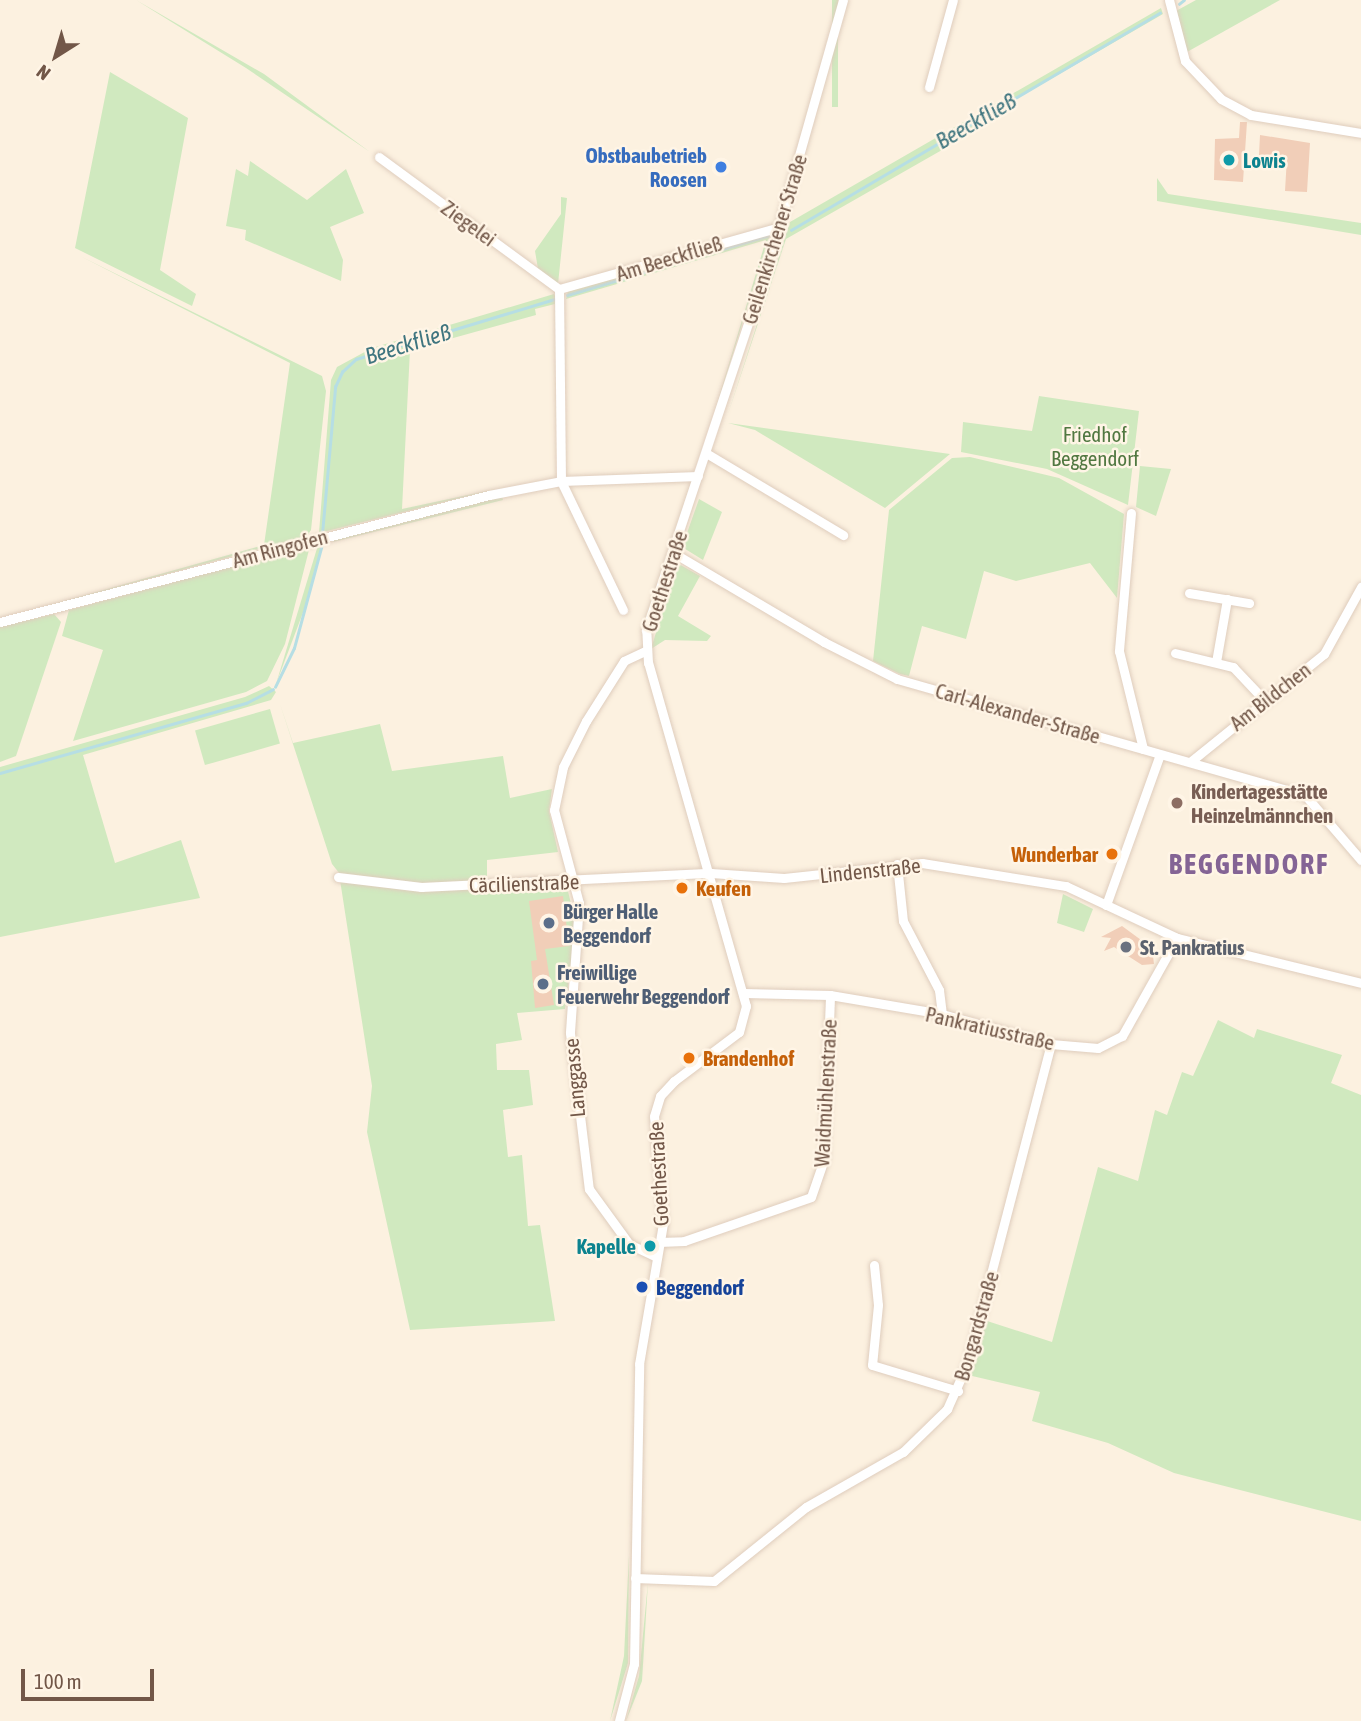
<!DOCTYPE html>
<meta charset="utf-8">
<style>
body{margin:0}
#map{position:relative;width:1361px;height:1721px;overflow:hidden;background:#fcf1e0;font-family:"Asap Condensed",sans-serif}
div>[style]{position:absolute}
.green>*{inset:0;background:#d0e9bf;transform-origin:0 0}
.stream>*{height:2.5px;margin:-1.25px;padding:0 1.25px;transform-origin:1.25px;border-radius:1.25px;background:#b6dee4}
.building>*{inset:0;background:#f1ceb8}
.roads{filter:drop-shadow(0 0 2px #dfcdbd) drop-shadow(0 0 2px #dfcdbd)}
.minor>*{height:9px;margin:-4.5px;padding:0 4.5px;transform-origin:4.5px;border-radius:4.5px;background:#fff}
.dots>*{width:19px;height:19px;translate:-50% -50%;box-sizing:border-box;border:4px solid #fff5e6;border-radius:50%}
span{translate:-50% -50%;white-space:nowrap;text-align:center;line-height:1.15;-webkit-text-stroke:5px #fff5e6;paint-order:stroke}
.shop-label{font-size:21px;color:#366cbe;font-weight:700}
.right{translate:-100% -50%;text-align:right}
.culture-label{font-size:21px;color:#0d838f;font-weight:700}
.left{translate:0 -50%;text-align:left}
.street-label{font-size:21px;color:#725748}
.park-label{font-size:21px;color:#517841}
.education-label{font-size:21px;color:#785e54;font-weight:700}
.food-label{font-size:21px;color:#c56008;font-weight:700}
.service-label{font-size:21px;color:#4e5e75;font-weight:700}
.worship-label{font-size:21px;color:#5b616d;font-weight:700}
.transit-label{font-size:21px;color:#164399;font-weight:700}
.water-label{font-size:23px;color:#3f757f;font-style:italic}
.district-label{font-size:28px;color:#846495;font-weight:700;letter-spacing:2px}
.north{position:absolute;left:21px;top:21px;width:70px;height:70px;-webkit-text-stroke:5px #fff5e6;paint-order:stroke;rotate:217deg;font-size:19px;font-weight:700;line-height:28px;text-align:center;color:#725748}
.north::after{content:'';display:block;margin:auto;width:24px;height:32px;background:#725748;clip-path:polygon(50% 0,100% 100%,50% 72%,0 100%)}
.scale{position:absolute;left:21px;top:1669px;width:133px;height:32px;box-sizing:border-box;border:4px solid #725748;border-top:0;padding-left:9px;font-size:21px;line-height:24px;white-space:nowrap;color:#725748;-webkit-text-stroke:5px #fff5e6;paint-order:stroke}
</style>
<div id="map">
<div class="green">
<div style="clip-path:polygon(136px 0,264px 74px,370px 152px,246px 68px)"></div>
<div style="left:832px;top:0;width:6px;height:107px"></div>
<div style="clip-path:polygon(1196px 0,1280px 0,1187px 52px,1176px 11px)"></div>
<div style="clip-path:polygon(1161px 8px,1163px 14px,990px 114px,977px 130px,786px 239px,727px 417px,790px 222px)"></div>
<div style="clip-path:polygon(110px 72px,188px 118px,160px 270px,196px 294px,192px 306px,75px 248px)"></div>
<div style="clip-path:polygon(250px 161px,307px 200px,346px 169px,364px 213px,330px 227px,343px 260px,341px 281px,245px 240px,246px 230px,226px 226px,236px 169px,248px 176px)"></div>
<div style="clip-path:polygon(1157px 178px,1168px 194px,1361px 223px,1361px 235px,1157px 201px)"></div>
<div style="clip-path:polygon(561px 197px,567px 198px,558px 284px,538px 269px,535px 251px,561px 214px)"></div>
<div style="clip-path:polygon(771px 232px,713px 417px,766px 240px,566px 299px,568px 291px)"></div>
<div style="clip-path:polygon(80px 256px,322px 376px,326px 391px,311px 530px,307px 536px,0 619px,264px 545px,290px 363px)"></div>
<div style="clip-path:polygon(554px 294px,559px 303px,535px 309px,536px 315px,410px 350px,402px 509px,496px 489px,319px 533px,331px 380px,337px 367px,372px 348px)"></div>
<div style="clip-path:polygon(1039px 396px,1139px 411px,1128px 505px,1047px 469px,961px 452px,963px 422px,1032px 431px)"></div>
<div style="clip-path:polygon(728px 423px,950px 454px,885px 508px,755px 430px)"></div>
<div style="clip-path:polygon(970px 457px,1059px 478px,1124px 514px,1117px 598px,1090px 563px,1016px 581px,984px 571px,966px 639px,922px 626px,909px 676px,900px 674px,873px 661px,889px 510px,952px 458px)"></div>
<div style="clip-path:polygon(1140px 466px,1171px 469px,1156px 516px,1136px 507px)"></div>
<div style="clip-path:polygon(502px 496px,503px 500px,333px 542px,336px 538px)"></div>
<div style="clip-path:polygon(699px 499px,722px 512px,703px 560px,682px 547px)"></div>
<div style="clip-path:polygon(318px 545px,321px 548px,307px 602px,276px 684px)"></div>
<div style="clip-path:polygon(310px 546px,285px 644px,267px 681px,246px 692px,73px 741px,103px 650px,62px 636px,69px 610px)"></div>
<div style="clip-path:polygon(677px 563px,700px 576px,678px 616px,711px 636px,707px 641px,665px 640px,651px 649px)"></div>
<div style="clip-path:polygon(54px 614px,61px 622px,16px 756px,0 762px,0 627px)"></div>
<div style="clip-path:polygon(269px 686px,276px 692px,271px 700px,83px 755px,115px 863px,181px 840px,200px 898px,0 937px,0 767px,245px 697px)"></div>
<div style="clip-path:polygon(279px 701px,293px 743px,380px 724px,392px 771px,503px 756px,510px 798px,552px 789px,549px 811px,558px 852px,487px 860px,487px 881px,422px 884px,340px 874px,332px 864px)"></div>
<div style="left:270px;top:709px;width:36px;height:78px;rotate:74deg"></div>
<div style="clip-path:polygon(340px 880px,567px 887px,576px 924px,565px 1009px,517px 1013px,522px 1040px,496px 1044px,497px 1070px,529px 1070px,533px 1105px,503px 1110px,508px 1157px,522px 1155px,528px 1226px,540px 1225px,555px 1321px,410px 1330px,367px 1132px,372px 1086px)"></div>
<div style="clip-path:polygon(1063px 894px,1093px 909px,1084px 932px,1057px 923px)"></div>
<div style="clip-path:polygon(1218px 1020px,1254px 1038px,1257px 1029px,1342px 1055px,1331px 1083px,1361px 1095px,1361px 1521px,1174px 1473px,1108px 1443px,1032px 1421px,1040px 1392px,968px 1375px,984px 1320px,1052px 1342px,1098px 1167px,1138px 1181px,1155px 1110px,1167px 1115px,1182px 1072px,1193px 1076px)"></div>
<div style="clip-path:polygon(629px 1555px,628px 1663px,610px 1721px,624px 1656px)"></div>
<div style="clip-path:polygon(648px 1582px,642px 1681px,626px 1721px,639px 1676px)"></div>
</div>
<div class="stream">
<div style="left:1179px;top:4px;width:6px;rotate:-39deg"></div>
<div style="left:791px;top:230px;width:428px;rotate:-30.5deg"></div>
<div style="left:567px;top:295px;width:211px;rotate:-16.5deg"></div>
<div style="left:322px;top:534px;width:148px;rotate:-84.9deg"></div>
<div style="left:335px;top:387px;width:17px;rotate:-65deg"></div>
<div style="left:342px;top:372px;width:19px;rotate:-43deg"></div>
<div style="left:356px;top:359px;width:208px;rotate:-16.8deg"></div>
<div style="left:275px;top:687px;width:43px;rotate:-64deg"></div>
<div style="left:294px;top:648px;width:108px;rotate:-74.9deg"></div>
<div style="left:0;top:773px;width:256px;rotate:-15.9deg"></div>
<div style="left:246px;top:703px;width:30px;rotate:-27deg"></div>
</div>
<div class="building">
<div style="clip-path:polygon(1240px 122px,1247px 122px,1243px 182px,1214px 180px,1215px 139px,1239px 138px)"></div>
<div style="clip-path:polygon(1260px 135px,1310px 143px,1307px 192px,1285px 191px,1287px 157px,1259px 155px)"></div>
<div style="clip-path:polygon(563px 896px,569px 946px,545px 949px,554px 1005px,535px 1008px,531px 961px,537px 960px,529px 901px)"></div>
<div style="clip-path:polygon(1122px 926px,1152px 948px,1154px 964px,1142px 965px,1114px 947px,1104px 951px,1111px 938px,1101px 937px)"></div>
</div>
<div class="roads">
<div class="minor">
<div style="left:1169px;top:0;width:63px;rotate:75.3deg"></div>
<div style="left:1185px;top:61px;width:52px;rotate:46.5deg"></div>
<div style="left:1221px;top:99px;width:34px;rotate:28deg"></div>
<div style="left:1251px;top:115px;width:111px;rotate:9.3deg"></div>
<div style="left:929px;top:87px;width:90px;rotate:-74.6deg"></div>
<div style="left:379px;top:157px;width:223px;rotate:36.3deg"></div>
<div style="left:559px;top:289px;width:192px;rotate:89.4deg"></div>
<div style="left:561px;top:481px;width:143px;rotate:64.3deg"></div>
<div style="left:559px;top:289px;width:229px;rotate:-15.7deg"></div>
<div style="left:706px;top:453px;width:160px;rotate:30.9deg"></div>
<div style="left:1131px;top:513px;width:139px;rotate:95deg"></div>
<div style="left:1119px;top:651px;width:101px;rotate:76.2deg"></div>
<div style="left:672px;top:552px;width:177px;rotate:30.6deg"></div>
<div style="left:824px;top:642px;width:82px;rotate:26.9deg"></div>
<div style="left:897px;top:679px;width:424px;rotate:15.9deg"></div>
<div style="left:1305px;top:795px;width:86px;rotate:49.3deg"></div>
<div style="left:1189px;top:593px;width:61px;rotate:9.5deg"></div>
<div style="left:0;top:622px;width:505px;rotate:-14.56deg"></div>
<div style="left:489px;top:495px;width:73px;rotate:-11deg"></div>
<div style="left:561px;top:481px;width:137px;rotate:-2.1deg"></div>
<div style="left:645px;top:651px;width:23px;rotate:155deg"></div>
<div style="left:624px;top:661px;width:71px;rotate:122.3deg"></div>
<div style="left:586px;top:721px;width:51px;rotate:116.6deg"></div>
<div style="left:563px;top:767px;width:44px;rotate:101.8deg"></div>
<div style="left:554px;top:810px;width:96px;rotate:75deg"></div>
<div style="left:579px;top:903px;width:130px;rotate:94deg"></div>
<div style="left:570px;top:1033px;width:157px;rotate:83.1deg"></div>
<div style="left:589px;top:1189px;width:68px;rotate:54deg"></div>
<div style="left:629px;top:1244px;width:31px;rotate:25deg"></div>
<div style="left:1175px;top:653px;width:60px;rotate:13.6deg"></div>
<div style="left:1233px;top:667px;width:47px;rotate:46.7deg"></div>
<div style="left:1216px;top:662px;width:64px;rotate:-80.1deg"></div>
<div style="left:1190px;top:762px;width:172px;rotate:-38.9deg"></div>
<div style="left:1324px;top:654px;width:77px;rotate:-61.1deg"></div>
<div style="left:897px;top:864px;width:57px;rotate:84deg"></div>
<div style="left:903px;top:921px;width:78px;rotate:62.4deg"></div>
<div style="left:939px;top:990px;width:24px;rotate:83deg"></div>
<div style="left:338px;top:877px;width:84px;rotate:6.9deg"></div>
<div style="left:421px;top:887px;width:290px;rotate:-2.8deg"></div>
<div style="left:711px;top:873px;width:73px;rotate:3.9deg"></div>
<div style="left:784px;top:878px;width:139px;rotate:-6.2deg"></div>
<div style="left:922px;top:863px;width:146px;rotate:9.1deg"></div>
<div style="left:1066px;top:886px;width:123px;rotate:25.1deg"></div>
<div style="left:1177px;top:938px;width:189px;rotate:13.7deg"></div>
<div style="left:1106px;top:905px;width:160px;rotate:-70.3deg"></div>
<div style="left:744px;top:993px;width:86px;rotate:1.3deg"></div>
<div style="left:830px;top:995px;width:114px;rotate:9.6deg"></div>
<div style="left:942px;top:1014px;width:113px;rotate:15.4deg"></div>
<div style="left:1051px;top:1044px;width:47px;rotate:4.9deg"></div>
<div style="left:1098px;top:1048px;width:27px;rotate:-27deg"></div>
<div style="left:1122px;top:1036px;width:112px;rotate:-60.7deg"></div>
<div style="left:659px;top:1242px;width:25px;rotate:-2deg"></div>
<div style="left:684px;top:1241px;width:134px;rotate:-19.1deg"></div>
<div style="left:811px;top:1197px;width:39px;rotate:-71deg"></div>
<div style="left:824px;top:1160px;width:165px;rotate:-87.9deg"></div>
<div style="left:874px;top:1265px;width:40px;rotate:84.3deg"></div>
<div style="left:878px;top:1305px;width:60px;rotate:95.7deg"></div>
<div style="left:872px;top:1365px;width:90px;rotate:16.8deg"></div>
<div style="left:635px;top:1578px;width:79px;rotate:2.2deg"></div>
<div style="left:714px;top:1581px;width:118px;rotate:-38.8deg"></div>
<div style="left:806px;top:1507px;width:112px;rotate:-29.6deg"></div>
<div style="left:903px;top:1452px;width:62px;rotate:-44.3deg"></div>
<div style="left:947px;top:1409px;width:51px;rotate:-65.9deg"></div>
<div style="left:968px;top:1362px;width:329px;rotate:-75.4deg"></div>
<div style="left:619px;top:1721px;width:59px;rotate:-75.3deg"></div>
<div style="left:634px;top:1664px;width:300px;rotate:-89deg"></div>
<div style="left:639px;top:1364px;width:143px;rotate:-80.3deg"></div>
<div style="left:663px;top:1223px;width:107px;rotate:-94.8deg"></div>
<div style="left:654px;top:1116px;width:21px;rotate:-73deg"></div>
<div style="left:660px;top:1096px;width:21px;rotate:-47deg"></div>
<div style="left:674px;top:1081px;width:81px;rotate:-37deg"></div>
<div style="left:739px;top:1032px;width:27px;rotate:-75deg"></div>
<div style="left:746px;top:1006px;width:357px;rotate:-105.9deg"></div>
<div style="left:648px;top:663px;width:33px;rotate:-93deg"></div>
<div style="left:646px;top:630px;width:392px;rotate:-71.6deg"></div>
<div style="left:770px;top:258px;width:268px;rotate:-74.2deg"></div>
</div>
</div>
<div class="dots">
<div style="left:1229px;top:160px;background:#0f9aa8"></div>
<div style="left:721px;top:167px;background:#3f7fe0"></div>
<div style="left:1177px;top:803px;background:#8d6e63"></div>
<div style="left:1112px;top:854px;background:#e8710a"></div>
<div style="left:682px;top:888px;background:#e8710a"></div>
<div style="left:549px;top:923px;background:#5c6f8a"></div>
<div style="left:1126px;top:947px;background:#6b7280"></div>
<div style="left:543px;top:984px;background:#5c6f8a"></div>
<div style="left:689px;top:1058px;background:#e8710a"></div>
<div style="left:650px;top:1246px;background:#0f9aa8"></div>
<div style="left:642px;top:1287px;background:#1a4fb4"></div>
</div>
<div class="shop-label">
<span class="right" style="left:707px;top:167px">Obstbaubetrieb<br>Roosen</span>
</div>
<div class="culture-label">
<span class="left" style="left:1243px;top:160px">Lowis</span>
<span class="right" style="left:636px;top:1246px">Kapelle</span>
</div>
<div class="street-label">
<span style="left:469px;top:223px;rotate:36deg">Ziegelei</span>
<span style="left:774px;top:239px;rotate:-73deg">Geilenkirchener Straße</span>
<span style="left:669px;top:258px;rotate:-17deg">Am Beeckfließ</span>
<span style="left:280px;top:548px;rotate:-15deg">Am Ringofen</span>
<span style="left:664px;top:581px;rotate:-72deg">Goethestraße</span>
<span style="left:1270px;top:696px;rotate:-38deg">Am Bildchen</span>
<span style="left:1018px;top:713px;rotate:16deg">Carl-Alexander-Straße</span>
<span style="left:870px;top:870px;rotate:-6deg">Lindenstraße</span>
<span style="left:524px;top:883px;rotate:-2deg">Cäcilienstraße</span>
<span style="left:990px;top:1028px;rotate:13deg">Pankratiusstraße</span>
<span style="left:574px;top:1078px;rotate:-95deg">Langgasse</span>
<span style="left:825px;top:1093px;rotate:-87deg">Waidmühlenstraße</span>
<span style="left:658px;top:1174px;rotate:-93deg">Goethestraße</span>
<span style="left:976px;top:1326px;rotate:-74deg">Bongardstraße</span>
</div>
<div class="park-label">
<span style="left:1095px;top:446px">Friedhof<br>Beggendorf</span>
</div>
<div class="education-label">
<span class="left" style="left:1191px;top:803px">Kindertagesstätte<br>Heinzelmännchen</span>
</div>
<div class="food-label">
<span class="right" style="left:1098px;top:854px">Wunderbar</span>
<span class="left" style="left:696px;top:888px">Keufen</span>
<span class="left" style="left:703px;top:1058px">Brandenhof</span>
</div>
<div class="service-label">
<span class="left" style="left:563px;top:923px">Bürger Halle<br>Beggendorf</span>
<span class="left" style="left:557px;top:984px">Freiwillige<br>Feuerwehr Beggendorf</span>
</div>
<div class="worship-label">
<span class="left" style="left:1140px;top:947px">St. Pankratius</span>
</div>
<div class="transit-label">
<span class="left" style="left:656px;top:1287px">Beggendorf</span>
</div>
<div class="water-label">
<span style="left:976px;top:121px;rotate:-30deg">Beeckfließ</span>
<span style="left:408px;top:344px;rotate:-17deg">Beeckfließ</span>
</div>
<div class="district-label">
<span style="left:1249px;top:864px">BEGGENDORF</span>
</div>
<div class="north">N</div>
<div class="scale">100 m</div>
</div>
